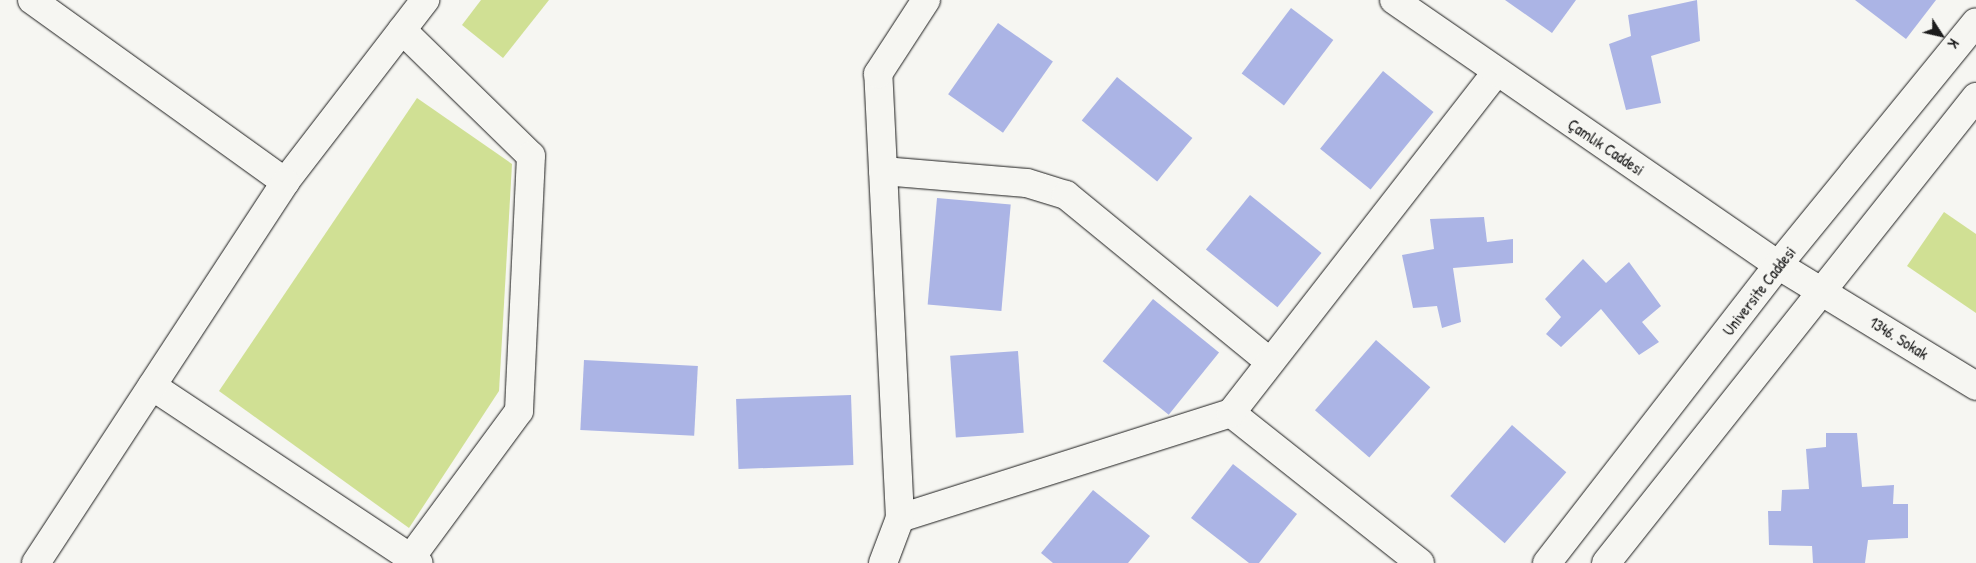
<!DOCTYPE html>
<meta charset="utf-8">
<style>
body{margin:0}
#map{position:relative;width:1976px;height:563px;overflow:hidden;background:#f6f6f2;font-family:"Patrick Hand",sans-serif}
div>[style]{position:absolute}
.green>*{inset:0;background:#d0e094}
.building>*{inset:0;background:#abb4e5;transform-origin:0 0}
.roads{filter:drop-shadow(0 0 1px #1c1c1c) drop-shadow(0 0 1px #1c1c1c)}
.minor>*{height:28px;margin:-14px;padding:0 14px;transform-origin:14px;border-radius:14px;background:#f6f6f2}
.tertiary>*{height:28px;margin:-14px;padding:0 14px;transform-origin:14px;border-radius:14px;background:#f6f6f2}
span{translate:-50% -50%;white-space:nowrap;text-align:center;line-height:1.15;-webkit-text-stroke:5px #f6f6f2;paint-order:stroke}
.street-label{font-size:16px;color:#1c1c1c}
.north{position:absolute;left:1916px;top:10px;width:50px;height:50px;-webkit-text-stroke:4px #f6f6f2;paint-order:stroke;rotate:125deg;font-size:14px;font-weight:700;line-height:20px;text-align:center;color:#1c1c1c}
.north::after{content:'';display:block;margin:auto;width:18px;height:22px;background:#1c1c1c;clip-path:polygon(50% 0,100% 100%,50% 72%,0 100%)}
</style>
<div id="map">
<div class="green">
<div style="clip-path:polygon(481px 0,549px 0,503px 58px,462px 25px)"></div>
<div style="clip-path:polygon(417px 98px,512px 164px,499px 391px,409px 528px,219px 391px)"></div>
<div style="clip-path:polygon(1944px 212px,1976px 234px,1976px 313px,1907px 266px)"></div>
</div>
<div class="building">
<div style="clip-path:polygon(1505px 0,1576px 0,1552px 33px)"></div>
<div style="clip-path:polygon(1697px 0,1700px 41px,1651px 56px,1661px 103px,1626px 110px,1609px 44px,1631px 36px,1628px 15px)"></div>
<div style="clip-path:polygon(1855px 0,1936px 0,1906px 39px)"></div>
<div style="left:1291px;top:8px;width:53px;height:82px;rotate:37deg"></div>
<div style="left:998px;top:23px;width:67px;height:87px;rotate:35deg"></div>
<div style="left:1383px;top:71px;width:65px;height:100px;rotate:39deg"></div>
<div style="left:1117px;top:77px;width:97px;height:56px;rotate:39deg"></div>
<div style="left:1250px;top:195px;width:92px;height:70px;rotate:39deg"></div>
<div style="left:937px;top:198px;width:74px;height:107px;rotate:5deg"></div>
<div style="clip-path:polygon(1484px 217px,1487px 242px,1513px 239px,1513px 263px,1453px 268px,1461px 322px,1442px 328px,1437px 306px,1413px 308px,1402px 255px,1434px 249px,1430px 219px)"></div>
<div style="clip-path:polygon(1583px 259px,1606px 283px,1629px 262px,1661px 306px,1642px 322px,1659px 342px,1639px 355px,1601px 309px,1561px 347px,1546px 334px,1561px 317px,1545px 299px)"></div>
<div style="left:1153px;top:299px;width:85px;height:80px;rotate:39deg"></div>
<div style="left:1376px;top:340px;width:72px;height:93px;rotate:41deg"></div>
<div style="left:1018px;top:351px;width:82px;height:68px;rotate:86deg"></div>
<div style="left:584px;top:360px;width:114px;height:70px;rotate:3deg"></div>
<div style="left:851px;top:395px;width:70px;height:115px;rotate:88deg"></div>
<div style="left:1512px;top:425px;width:72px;height:94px;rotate:41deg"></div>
<div style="clip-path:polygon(1826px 433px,1857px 433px,1862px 487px,1894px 485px,1893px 504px,1908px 504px,1908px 538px,1868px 540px,1865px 563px,1813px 563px,1812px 546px,1769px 545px,1768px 511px,1781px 511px,1782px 490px,1809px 489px,1806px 449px,1826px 447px)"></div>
<div style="clip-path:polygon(1233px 464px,1297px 514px,1259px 563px,1249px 563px,1191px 518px)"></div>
<div style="clip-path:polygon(1093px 490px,1150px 536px,1128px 563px,1053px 563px,1041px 553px)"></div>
</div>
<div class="roads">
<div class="minor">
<div style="left:32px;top:0;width:312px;rotate:35.7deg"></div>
<div style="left:285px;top:182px;width:230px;rotate:-52.4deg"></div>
<div style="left:402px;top:30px;width:180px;rotate:44.3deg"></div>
<div style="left:531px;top:156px;width:255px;rotate:92.7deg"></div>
<div style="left:519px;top:411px;width:189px;rotate:126.4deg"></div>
<div style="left:883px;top:171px;width:144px;rotate:4.8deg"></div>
<div style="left:1027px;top:183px;width:41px;rotate:17.1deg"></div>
<div style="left:1066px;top:195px;width:262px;rotate:39.3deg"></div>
<div style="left:152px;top:386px;width:320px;rotate:33.6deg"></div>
<div style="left:1231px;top:413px;width:241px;rotate:38.4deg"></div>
<div style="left:900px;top:518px;width:347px;rotate:-17.6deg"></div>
<div style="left:1231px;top:413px;width:432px;rotate:-52.1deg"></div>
<div style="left:36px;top:563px;width:455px;rotate:-56.8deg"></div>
<div style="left:883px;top:563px;width:48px;rotate:-69.3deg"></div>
<div style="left:900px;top:518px;width:445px;rotate:-92.8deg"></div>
<div style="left:878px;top:74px;width:88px;rotate:-57deg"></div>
</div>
<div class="tertiary">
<div style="left:1394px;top:0;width:467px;rotate:34.6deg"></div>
<div style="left:1778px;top:265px;width:232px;rotate:31.4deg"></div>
<div style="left:1547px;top:563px;width:377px;rotate:-52.2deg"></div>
<div style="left:1778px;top:265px;width:313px;rotate:-50.8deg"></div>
<div style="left:1606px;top:563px;width:595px;rotate:-51.55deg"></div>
</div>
</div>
<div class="street-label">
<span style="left:1606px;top:147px;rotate:34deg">Çamlık Caddesi</span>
<span style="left:1759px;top:291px;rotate:-52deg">Universite Caddesi</span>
<span style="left:1899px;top:338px;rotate:32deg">1346. Sokak</span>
</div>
<div class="north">K</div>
</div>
